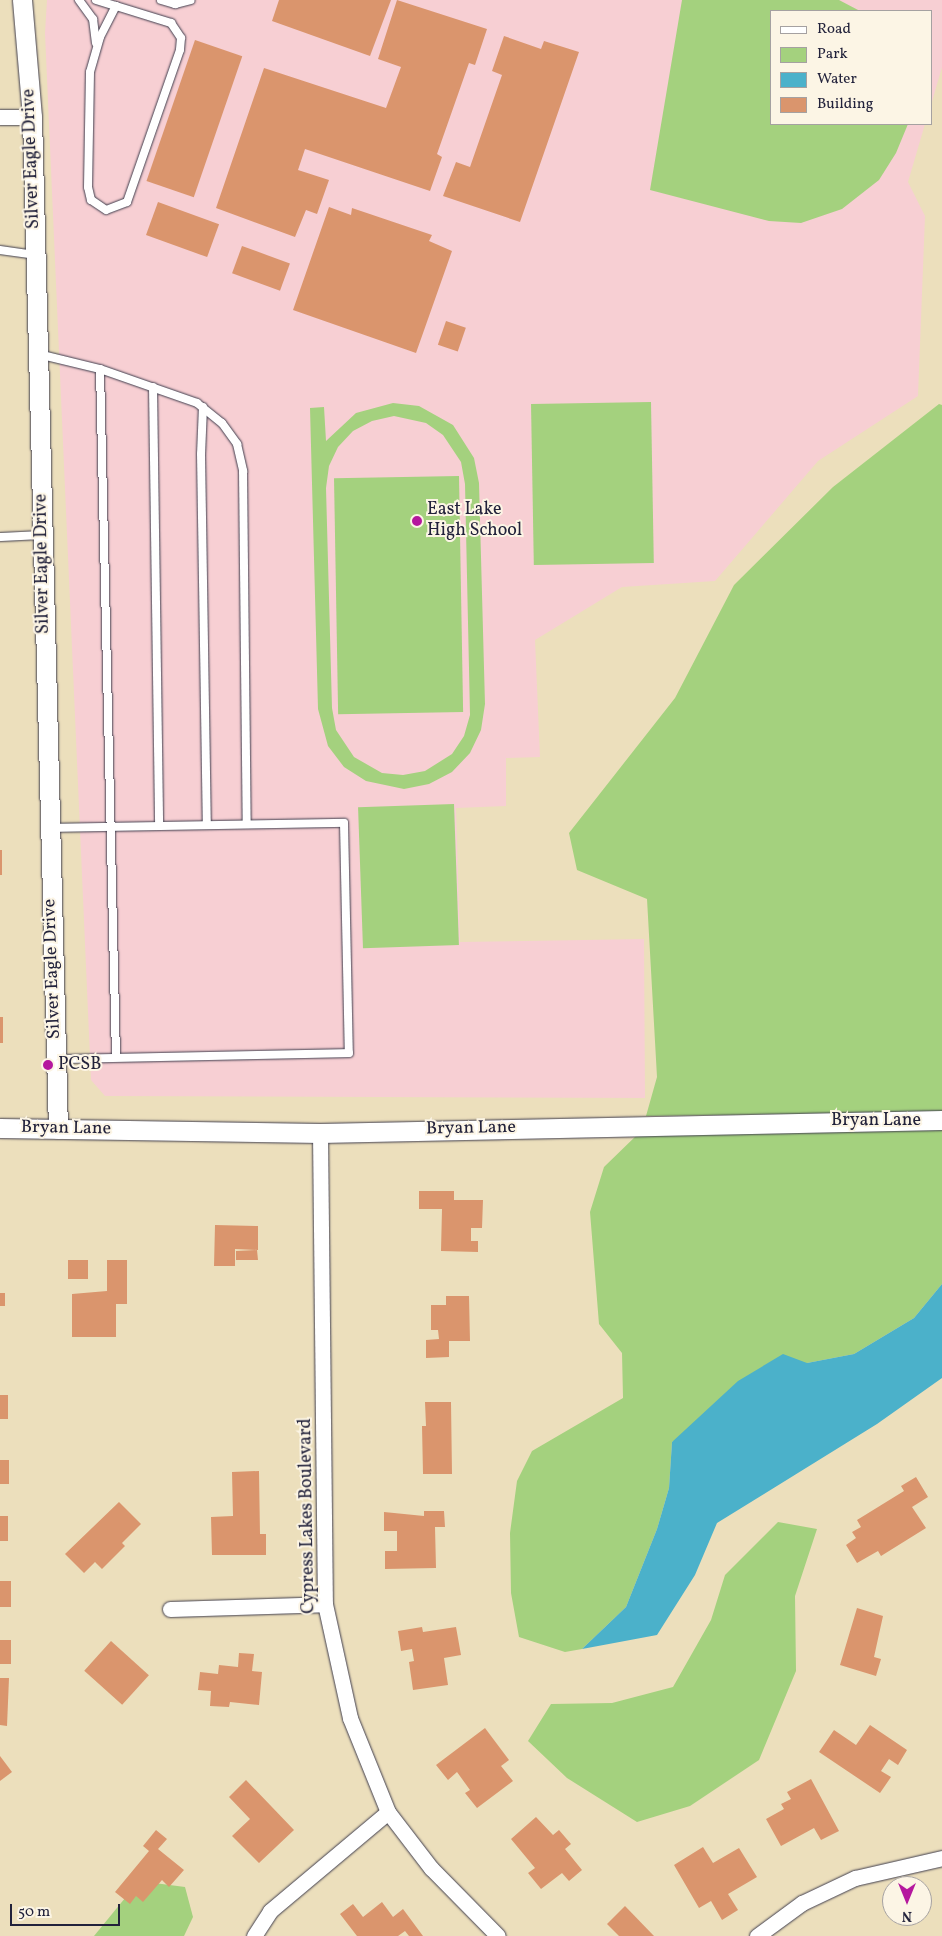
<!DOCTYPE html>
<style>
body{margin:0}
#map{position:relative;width:942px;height:1936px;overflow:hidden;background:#ecdfbc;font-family:Vollkorn,serif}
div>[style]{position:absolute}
.built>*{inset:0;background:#f7cfd3}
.green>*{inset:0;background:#a4d17e;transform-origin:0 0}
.water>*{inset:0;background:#4bb1ca}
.building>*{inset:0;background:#da956d;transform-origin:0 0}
.roads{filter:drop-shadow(0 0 1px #403e4e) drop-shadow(0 0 1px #403e4e)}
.service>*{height:8px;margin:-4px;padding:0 4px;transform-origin:4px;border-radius:4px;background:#fff}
.minor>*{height:15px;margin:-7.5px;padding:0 7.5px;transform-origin:7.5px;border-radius:7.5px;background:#fff}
.tertiary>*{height:19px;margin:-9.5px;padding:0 9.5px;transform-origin:9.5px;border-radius:9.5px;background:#fff}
.dots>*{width:14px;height:14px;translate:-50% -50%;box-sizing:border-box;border:2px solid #fcf5e5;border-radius:50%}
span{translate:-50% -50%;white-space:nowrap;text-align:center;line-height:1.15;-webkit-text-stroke:4px #fcf5e5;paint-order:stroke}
.street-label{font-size:18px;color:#22223b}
.poi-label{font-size:18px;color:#22223b}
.left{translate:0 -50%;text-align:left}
.legend{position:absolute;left:770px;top:10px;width:162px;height:115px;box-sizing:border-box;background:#fcf5e5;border:1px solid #a5a1a1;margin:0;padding:6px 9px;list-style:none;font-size:15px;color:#22223b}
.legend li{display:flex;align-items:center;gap:10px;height:25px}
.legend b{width:25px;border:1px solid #a5a1a1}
.north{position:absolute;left:882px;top:1876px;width:50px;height:50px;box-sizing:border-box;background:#fcf5e5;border:1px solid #a5a1a1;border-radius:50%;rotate:180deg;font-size:14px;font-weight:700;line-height:20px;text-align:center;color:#22223b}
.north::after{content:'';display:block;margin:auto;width:18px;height:22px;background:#b5179e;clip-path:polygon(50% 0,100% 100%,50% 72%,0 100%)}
.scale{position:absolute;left:10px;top:1904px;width:110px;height:22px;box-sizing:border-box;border:2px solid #22223b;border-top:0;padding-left:6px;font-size:15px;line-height:18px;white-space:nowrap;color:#22223b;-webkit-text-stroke:4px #fcf5e5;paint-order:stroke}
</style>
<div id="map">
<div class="built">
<div style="clip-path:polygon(47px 0,942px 0,942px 67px,931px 105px,931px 11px,771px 11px,771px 124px,925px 124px,908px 182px,925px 216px,918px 396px,818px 461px,715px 581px,622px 587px,535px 640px,540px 757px,506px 758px,506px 806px,456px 808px,460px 942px,644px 939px,645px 1098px,105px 1096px,91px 1080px,45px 33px)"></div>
</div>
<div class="green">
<div style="clip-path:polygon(682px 0,839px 0,860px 11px,771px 11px,771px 124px,908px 124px,896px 153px,879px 180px,842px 209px,801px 223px,769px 221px,650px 190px)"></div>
<div style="left:651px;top:402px;width:161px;height:120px;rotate:89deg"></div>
<div style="clip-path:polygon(evenodd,393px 403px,419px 406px,453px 425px,474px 458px,479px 483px,485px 704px,481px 730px,470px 753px,452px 772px,429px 784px,404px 789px,366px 781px,344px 767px,328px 746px,318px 709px,310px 408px,324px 407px,326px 441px,356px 413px,393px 403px,394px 416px,426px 423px,443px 435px,461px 462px,465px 484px,470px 715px,464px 736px,452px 754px,425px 771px,403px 775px,382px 773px,354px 757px,336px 730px,332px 708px,326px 488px,329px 466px,338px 447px,353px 431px,372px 421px,394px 416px)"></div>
<div style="clip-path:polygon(939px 404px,942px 405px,942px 1112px,646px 1116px,657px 1077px,647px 899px,577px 870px,569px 833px,675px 698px,734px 585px,833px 487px)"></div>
<div style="left:459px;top:476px;width:236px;height:125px;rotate:89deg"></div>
<div style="left:454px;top:804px;width:141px;height:96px;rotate:88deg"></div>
<div style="clip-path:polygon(942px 1129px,942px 1284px,914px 1318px,854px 1354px,807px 1363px,672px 1442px,669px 1488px,657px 1529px,626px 1607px,582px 1649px,565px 1652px,519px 1637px,511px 1593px,510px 1533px,517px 1481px,532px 1451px,623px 1398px,622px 1353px,599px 1324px,590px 1212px,604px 1167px,639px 1133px)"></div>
<div style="clip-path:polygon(778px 1522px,817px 1529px,795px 1596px,796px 1671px,759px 1760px,690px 1806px,637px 1822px,567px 1778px,528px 1741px,551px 1704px,612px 1703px,673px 1687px,711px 1620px,725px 1575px)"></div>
<div style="clip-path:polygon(139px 1881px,185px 1887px,193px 1917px,184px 1936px,94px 1936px)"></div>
</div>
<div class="water">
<div style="clip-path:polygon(942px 1284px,942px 1378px,877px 1424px,717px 1523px,695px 1575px,657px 1635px,582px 1649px,626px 1607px,657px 1529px,669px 1488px,672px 1442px,738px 1381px,783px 1354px,807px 1363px,854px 1354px,914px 1318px)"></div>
</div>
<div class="building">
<div style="clip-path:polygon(279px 0,391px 0,370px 56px,272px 21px)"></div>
<div style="clip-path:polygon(397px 0,487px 29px,475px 65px,469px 63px,437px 154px,442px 157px,430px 191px,305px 149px,298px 170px,329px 180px,317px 214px,306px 210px,295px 237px,216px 208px,264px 68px,386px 108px,401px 67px,378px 59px)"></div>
<div style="clip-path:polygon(504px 36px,541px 49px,544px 41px,579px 52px,520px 222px,443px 196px,456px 162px,470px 167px,502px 75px,492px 71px)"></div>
<div style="left:195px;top:40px;width:50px;height:149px;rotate:19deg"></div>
<div style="left:158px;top:202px;width:65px;height:35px;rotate:20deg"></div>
<div style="clip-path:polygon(329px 207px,351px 215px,352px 208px,432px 235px,429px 241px,452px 251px,416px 353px,293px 310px)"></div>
<div style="left:242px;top:246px;width:51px;height:29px;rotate:20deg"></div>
<div style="left:446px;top:321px;width:21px;height:25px;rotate:19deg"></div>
<div style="left:0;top:850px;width:2px;height:25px"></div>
<div style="left:0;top:1017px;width:3px;height:26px"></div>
<div style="clip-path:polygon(419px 1191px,454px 1191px,454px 1200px,483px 1200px,482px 1228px,471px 1228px,471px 1241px,478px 1241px,478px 1252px,441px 1251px,442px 1209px,419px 1209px)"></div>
<div style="clip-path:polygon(215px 1225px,258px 1226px,258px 1250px,235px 1249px,235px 1266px,214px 1266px)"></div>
<div style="clip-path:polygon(257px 1250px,258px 1260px,236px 1260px,236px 1251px)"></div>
<div style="left:88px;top:1260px;width:19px;height:20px;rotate:90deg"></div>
<div style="clip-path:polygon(107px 1260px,127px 1260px,127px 1304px,116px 1304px,116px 1337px,72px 1337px,72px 1294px,107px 1291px)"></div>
<div style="left:0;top:1293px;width:5px;height:13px"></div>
<div style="clip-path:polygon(446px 1296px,469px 1296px,470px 1341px,449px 1341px,449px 1357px,426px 1358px,426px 1340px,439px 1339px,438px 1330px,431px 1330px,431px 1305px,446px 1305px)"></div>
<div style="left:0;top:1395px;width:8px;height:24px"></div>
<div style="clip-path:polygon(425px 1402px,451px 1402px,452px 1474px,423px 1474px,422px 1426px,426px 1426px)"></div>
<div style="left:0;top:1460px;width:9px;height:24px"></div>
<div style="clip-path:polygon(259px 1471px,260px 1534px,266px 1534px,266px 1555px,212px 1555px,211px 1517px,233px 1516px,232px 1472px)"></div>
<div style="clip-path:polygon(916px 1477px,928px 1497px,912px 1507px,926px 1528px,881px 1556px,878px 1551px,857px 1563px,846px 1545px,856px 1538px,852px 1532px,861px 1527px,857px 1520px,904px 1491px,901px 1486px)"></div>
<div style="clip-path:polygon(119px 1502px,141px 1524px,122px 1543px,125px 1546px,102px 1569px,95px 1562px,84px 1573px,65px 1554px)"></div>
<div style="clip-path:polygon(424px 1511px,444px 1511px,445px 1527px,435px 1527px,436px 1568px,385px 1569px,385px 1551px,397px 1551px,397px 1531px,384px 1531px,384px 1512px,424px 1516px)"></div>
<div style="left:8px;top:1516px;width:25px;height:8px;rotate:90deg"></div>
<div style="left:0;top:1581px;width:11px;height:26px"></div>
<div style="clip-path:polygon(857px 1608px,883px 1616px,874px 1657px,881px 1659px,876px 1676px,840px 1665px)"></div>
<div style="clip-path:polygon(422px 1627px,423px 1632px,456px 1627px,461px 1655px,444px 1658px,448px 1685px,413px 1690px,409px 1662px,414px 1661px,412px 1649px,401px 1651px,398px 1631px)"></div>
<div style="left:0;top:1640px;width:11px;height:24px"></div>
<div style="left:111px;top:1641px;width:51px;height:40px;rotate:42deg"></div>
<div style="clip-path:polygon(239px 1653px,254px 1654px,252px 1671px,262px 1672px,259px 1705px,230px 1702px,229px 1707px,210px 1706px,211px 1691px,198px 1690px,200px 1672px,218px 1674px,219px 1665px,238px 1667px)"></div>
<div style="clip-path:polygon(0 1678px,9px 1678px,7px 1726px,0 1725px)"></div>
<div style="clip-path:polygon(870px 1725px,907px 1750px,898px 1765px,889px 1759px,881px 1771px,891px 1777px,880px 1793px,819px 1752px,834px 1730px,856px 1745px)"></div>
<div style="clip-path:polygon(485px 1728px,509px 1760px,501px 1766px,513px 1781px,477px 1808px,465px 1793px,470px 1790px,457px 1772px,448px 1780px,436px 1765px)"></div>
<div style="clip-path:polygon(0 1756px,12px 1772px,0 1781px)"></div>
<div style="clip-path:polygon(811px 1779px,839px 1831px,821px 1840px,814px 1828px,781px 1846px,766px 1819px,784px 1809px,781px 1804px,791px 1799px,787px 1792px)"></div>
<div style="clip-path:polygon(246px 1780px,294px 1830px,259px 1863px,232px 1836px,250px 1819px,229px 1797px)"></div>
<div style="clip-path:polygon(536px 1817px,553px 1835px,559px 1830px,571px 1844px,565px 1849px,582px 1870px,569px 1881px,562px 1873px,541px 1889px,528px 1873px,535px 1868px,511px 1839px)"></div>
<div style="clip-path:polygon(156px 1830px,167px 1839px,158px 1849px,184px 1870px,169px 1887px,162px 1880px,143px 1902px,136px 1896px,130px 1904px,115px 1892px,149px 1851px,143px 1846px)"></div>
<div style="clip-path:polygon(703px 1847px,713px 1863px,739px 1848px,757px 1877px,728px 1894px,738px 1910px,722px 1920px,711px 1901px,699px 1908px,674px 1865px)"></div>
<div style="clip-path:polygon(382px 1902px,393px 1917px,403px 1909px,423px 1936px,409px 1936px,405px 1931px,398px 1936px,357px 1936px,340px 1914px,353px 1904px,363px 1917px)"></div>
<div style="clip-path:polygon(625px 1906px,654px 1936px,619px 1936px,607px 1924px)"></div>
</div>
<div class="roads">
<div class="service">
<div style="left:79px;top:0;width:24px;rotate:54deg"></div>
<div style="left:93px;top:19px;width:24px;rotate:83deg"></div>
<div style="left:96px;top:0;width:21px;rotate:17deg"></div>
<div style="left:116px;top:6px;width:58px;rotate:17.2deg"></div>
<div style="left:171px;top:23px;width:18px;rotate:56deg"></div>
<div style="left:181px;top:38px;width:12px;rotate:95deg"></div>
<div style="left:180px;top:50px;width:161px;rotate:109.2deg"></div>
<div style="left:127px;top:202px;width:22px;rotate:159deg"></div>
<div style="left:106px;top:210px;width:18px;rotate:-146deg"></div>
<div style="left:91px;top:200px;width:13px;rotate:-103deg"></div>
<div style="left:88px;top:187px;width:115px;rotate:-89deg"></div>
<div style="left:90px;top:72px;width:36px;rotate:-74deg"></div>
<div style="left:100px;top:37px;width:35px;rotate:-63deg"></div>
<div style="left:161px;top:0;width:15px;rotate:16deg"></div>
<div style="left:175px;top:4px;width:16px;rotate:-14deg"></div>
<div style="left:0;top:250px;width:35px;rotate:8deg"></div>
<div style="left:38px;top:354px;width:64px;rotate:13.6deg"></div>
<div style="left:100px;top:369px;width:103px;rotate:19.3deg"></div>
<div style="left:197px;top:403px;width:32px;rotate:39deg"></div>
<div style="left:222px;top:423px;width:26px;rotate:54deg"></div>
<div style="left:237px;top:444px;width:28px;rotate:77deg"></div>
<div style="left:243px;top:471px;width:353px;rotate:89.4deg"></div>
<div style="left:100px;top:369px;width:688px;rotate:88.67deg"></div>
<div style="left:153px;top:387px;width:439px;rotate:89.2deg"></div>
<div style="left:203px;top:407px;width:47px;rotate:92.4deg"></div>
<div style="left:201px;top:454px;width:371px;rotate:89.1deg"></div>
<div style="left:0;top:537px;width:42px;rotate:-2.7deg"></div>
<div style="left:50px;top:828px;width:294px;rotate:-1deg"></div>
<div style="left:344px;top:823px;width:230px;rotate:88.8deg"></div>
<div style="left:349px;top:1053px;width:292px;rotate:178.8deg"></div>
</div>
<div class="minor">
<div style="left:0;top:117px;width:32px"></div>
<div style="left:320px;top:1133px;width:471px;rotate:89.4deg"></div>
<div style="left:325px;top:1604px;width:117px;rotate:77.6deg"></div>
<div style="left:350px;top:1718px;width:101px;rotate:68deg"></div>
<div style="left:388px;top:1812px;width:71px;rotate:52.5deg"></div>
<div style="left:431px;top:1868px;width:95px;rotate:45.4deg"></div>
<div style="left:170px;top:1609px;width:155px;rotate:-1.8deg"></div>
<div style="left:254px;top:1936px;width:30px;rotate:-57deg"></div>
<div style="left:270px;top:1911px;width:154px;rotate:-40deg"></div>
<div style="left:757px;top:1936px;width:56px;rotate:-36.3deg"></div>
<div style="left:802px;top:1903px;width:59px;rotate:-25.3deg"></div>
<div style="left:855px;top:1878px;width:89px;rotate:-12.9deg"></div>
</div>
<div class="tertiary">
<div style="left:22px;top:0;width:117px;rotate:85.1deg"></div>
<div style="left:32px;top:117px;width:1012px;rotate:88.53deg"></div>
<div style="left:0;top:1128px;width:320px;rotate:0.9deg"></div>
<div style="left:320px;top:1133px;width:622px;rotate:-1.2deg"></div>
</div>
</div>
<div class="dots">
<div style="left:417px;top:521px;background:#b5179e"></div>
<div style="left:48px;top:1065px;background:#b5179e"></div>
</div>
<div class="street-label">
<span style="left:32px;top:159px;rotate:-92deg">Silver Eagle Drive</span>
<span style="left:43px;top:564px;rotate:-91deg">Silver Eagle Drive</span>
<span style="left:53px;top:969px;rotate:-92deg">Silver Eagle Drive</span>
<span style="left:876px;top:1121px">Bryan Lane</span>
<span style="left:66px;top:1129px;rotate:1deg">Bryan Lane</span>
<span style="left:471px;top:1129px;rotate:-1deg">Bryan Lane</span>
<span style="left:308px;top:1516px;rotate:-91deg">Cypress Lakes Boulevard</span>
</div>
<div class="poi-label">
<span class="left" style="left:427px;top:521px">East Lake<br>High School</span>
<span class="left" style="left:58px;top:1065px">PCSB</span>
</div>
<ul class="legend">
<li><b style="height:6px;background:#fff"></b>Road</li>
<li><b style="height:14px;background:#a4d17e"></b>Park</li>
<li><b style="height:14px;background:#4bb1ca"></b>Water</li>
<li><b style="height:14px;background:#da956d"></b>Building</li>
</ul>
<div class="north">N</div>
<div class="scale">50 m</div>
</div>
